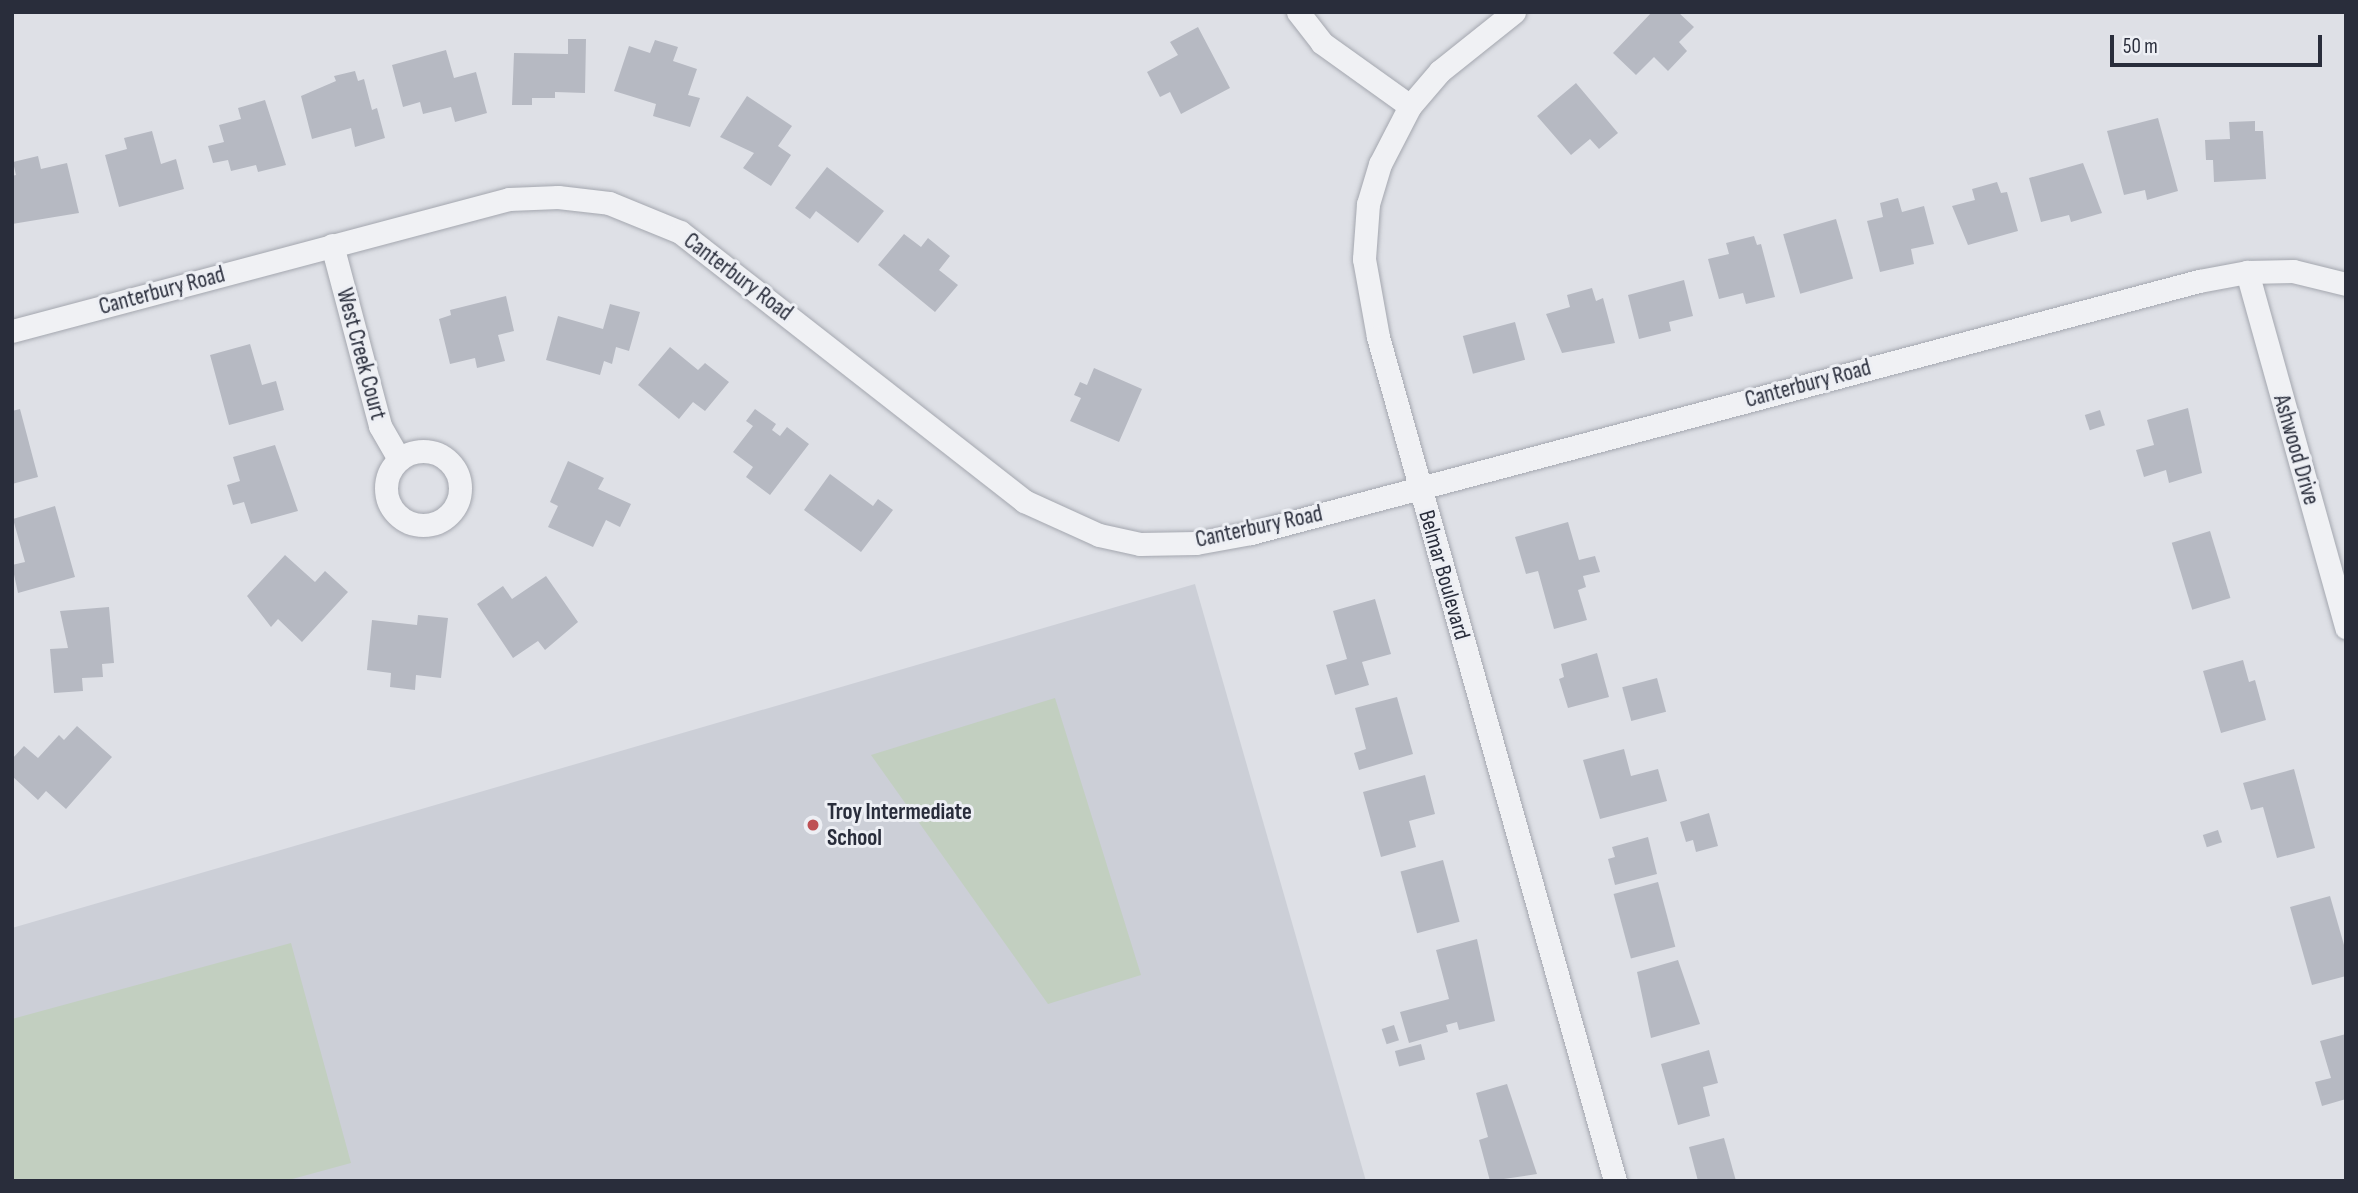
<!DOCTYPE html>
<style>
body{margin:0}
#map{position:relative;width:2358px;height:1193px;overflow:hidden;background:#dee0e6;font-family:"Sofia Sans Condensed",sans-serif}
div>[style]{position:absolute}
.built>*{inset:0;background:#cccfd7}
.green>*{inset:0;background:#c2cfc0}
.building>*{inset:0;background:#b6b9c2;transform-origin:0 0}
.roads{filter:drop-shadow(0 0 2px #a4a7af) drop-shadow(0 0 2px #a4a7af)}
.street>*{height:23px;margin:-11.5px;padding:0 11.5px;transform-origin:11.5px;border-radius:11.5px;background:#f0f1f4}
.street>.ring{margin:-11.5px;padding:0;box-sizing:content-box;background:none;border:23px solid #f0f1f4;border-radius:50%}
.dots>*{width:19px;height:19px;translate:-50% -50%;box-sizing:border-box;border:4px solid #edeff4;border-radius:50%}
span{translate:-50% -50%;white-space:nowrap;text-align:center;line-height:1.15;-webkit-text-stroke:6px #edeff4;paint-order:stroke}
.street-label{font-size:23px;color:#292d3b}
.poi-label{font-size:23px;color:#292d3b;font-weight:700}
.left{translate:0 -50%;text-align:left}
.frame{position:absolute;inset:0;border:14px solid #292d3b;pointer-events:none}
.scale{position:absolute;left:2110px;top:35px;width:212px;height:32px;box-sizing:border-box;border:4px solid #292d3b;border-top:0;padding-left:9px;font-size:21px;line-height:24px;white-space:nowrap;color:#292d3b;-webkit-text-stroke:5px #edeff4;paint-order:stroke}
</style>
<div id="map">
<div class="built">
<div style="clip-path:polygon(1195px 584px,1366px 1181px,12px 1181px,12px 928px)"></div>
</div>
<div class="green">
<div style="clip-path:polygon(1055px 698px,1141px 975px,1048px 1004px,871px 755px)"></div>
<div style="clip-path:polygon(291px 943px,351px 1163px,285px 1181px,12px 1181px,12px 1019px)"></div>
</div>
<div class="building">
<div style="clip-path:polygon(1652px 12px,1678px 12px,1694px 27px,1679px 42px,1687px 51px,1668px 71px,1654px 57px,1636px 75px,1613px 53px)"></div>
<div style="clip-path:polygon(1198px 27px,1230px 88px,1181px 114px,1170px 92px,1160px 97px,1147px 72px,1178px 55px,1170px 42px)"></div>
<div style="clip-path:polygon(568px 39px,586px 39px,585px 93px,555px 92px,555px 98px,532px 98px,532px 105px,512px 105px,514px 53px,568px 54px)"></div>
<div style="clip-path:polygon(655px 40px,678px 47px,673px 61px,697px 69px,688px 95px,700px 98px,690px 127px,653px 116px,656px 104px,614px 91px,629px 46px,650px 53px)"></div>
<div style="clip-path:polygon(446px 50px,454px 78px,476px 72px,487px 113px,455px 122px,451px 107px,423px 114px,420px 102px,403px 107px,392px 65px)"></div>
<div style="clip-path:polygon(355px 71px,358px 81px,364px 79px,372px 110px,377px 108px,385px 138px,355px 147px,351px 128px,312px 139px,301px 96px,336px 81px,334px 76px)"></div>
<div style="clip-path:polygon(1576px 83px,1618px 133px,1599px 149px,1590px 139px,1571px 155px,1537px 116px)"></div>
<div style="clip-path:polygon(747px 96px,792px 126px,778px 146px,791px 155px,771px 186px,743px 168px,754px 153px,720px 137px)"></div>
<div style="clip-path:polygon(265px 100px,286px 165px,258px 172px,256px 165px,231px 171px,228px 160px,213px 163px,208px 146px,224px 142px,219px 125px,241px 119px,238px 108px)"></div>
<div style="clip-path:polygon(2158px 118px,2178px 191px,2147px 200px,2145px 190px,2124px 195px,2107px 131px)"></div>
<div style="clip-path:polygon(2255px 121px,2255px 131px,2263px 131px,2266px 179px,2214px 182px,2213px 160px,2206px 160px,2205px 140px,2230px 139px,2229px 122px)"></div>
<div style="clip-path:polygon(152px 131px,161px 164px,176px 159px,184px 189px,119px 207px,105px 155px,127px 149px,124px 138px)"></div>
<div style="clip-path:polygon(38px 156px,41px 169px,67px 163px,79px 213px,12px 224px,12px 176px,16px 175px,13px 162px)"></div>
<div style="clip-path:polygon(2083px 163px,2102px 213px,2071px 222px,2069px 215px,2041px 222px,2029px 178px)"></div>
<div style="clip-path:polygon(827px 167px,884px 211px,858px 243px,816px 211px,810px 219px,795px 208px)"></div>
<div style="clip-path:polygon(1997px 182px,2001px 193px,2007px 192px,2018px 231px,1968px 245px,1952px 206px,1975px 200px,1972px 189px)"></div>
<div style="clip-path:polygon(1898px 198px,1902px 212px,1924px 206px,1934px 244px,1911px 249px,1914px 264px,1880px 272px,1867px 221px,1883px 217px,1880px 203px)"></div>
<div style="left:1836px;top:219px;width:62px;height:55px;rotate:74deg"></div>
<div style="clip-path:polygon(904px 234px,921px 247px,928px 238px,950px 256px,939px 270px,958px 285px,935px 312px,878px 265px)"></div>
<div style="clip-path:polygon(1754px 236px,1757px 245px,1761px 244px,1775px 297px,1746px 304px,1743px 293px,1719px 299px,1708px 259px,1729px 254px,1726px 243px)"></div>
<div style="clip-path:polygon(1684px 280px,1693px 316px,1669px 322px,1671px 331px,1639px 339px,1628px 295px)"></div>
<div style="clip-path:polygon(1592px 288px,1596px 301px,1603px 298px,1615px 343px,1562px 353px,1546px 314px,1570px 307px,1567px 295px)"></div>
<div style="clip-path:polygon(506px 296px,514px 331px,498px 335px,505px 361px,477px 368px,475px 358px,450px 364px,439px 319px,451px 315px,450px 310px)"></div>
<div style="clip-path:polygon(610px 304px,640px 312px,629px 351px,616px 347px,612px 364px,604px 361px,600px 375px,546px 360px,558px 316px,603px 329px)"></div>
<div style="left:1515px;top:322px;width:39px;height:54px;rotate:75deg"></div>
<div style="clip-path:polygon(250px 344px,262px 385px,276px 381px,284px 410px,229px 425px,210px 355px)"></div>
<div style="clip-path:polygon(670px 347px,698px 370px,705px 363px,729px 382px,705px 411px,693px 402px,679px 419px,638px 385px)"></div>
<div style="clip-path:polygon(1094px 368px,1142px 389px,1119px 442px,1070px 421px,1081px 398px,1074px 395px,1080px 382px,1087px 385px)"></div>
<div style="clip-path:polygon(2188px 408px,2202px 473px,2169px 483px,2166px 470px,2144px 477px,2136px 450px,2154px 445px,2147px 420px)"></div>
<div style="clip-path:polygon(20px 409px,38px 477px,12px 484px,12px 411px)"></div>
<div style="clip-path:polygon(755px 409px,776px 424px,772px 430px,780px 436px,787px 427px,809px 444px,770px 495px,746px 477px,753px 467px,733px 452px,753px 426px,746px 421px)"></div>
<div style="left:2100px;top:410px;width:16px;height:16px;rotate:72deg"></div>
<div style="clip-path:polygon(275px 445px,298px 511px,251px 524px,244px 502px,233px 505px,227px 485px,240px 481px,233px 457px)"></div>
<div style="clip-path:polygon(568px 461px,604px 478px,598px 489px,631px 504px,620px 527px,606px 520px,593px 547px,548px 527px,558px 506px,550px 502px)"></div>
<div style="clip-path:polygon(830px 474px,873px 506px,878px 499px,893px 510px,861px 552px,804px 510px)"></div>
<div style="clip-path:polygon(55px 506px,75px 577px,18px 593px,12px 565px,25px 562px,13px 519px)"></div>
<div style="clip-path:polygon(1568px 522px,1579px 560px,1595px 556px,1600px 572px,1583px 576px,1586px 587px,1578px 590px,1587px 620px,1554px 629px,1538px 571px,1526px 574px,1515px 537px)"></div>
<div style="left:2210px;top:531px;width:70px;height:40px;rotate:73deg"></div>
<div style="clip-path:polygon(285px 555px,315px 582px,325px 571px,348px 592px,302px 642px,278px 619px,271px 627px,247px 596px)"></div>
<div style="clip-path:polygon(546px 576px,578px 622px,545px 650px,538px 641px,513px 658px,477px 604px,503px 586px,512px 599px)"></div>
<div style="clip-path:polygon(1375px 599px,1391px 654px,1362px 662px,1369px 685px,1335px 695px,1326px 665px,1347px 659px,1333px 611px)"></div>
<div style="clip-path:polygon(109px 607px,114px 663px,102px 664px,103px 677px,82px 678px,83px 691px,54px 693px,50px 649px,68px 648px,60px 611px)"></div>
<div style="clip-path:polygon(418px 615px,448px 618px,441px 678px,416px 675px,415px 690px,390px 687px,391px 673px,367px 670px,372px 620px,417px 625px)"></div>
<div style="clip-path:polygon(1597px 653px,1609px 697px,1568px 708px,1559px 679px,1564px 677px,1561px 664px)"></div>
<div style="clip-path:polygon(2243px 660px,2249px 682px,2255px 680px,2266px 720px,2221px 733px,2203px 671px)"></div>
<div style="left:1657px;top:678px;width:35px;height:36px;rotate:75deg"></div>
<div style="clip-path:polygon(1397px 697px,1413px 754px,1359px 770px,1354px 753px,1366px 749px,1355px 708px)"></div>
<div style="clip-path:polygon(77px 726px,112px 757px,66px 809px,46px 791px,38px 800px,12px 776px,12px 759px,24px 746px,38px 758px,59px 735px,64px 740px)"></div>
<div style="clip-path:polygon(1624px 749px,1631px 776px,1658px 769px,1667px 801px,1600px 819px,1583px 760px)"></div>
<div style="clip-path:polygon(2294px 769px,2315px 848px,2277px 858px,2263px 807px,2251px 810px,2243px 783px)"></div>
<div style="clip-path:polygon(1425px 775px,1435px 814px,1409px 821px,1416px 847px,1381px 857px,1363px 792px)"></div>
<div style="clip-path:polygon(1709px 813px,1718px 846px,1696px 852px,1693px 840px,1686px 842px,1680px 822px)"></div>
<div style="left:2218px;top:830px;width:13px;height:16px;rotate:72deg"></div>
<div style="clip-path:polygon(1648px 837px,1657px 874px,1615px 885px,1608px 859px,1615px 857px,1612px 847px)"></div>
<div style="left:1443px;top:860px;width:64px;height:44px;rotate:75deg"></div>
<div style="left:1658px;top:882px;width:67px;height:46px;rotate:75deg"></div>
<div style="clip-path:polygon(2330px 896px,2346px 952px,2346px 976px,2312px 985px,2290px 907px)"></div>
<div style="clip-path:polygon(1477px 939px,1495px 1021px,1459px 1030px,1457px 1022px,1446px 1025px,1448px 1032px,1409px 1043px,1400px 1012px,1449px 999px,1436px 950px)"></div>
<div style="clip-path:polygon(1678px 960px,1700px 1024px,1651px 1038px,1637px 972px)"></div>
<div style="left:1394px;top:1025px;width:16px;height:13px;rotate:72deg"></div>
<div style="clip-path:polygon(2346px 1034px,2346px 1099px,2322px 1106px,2315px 1082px,2331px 1078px,2320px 1041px)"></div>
<div style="left:1421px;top:1044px;width:16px;height:27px;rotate:75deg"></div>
<div style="clip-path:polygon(1709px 1050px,1718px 1083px,1703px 1087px,1710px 1116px,1678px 1125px,1661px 1064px)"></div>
<div style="clip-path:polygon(1507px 1084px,1537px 1174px,1490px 1181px,1479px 1140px,1488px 1137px,1476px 1093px)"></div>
<div style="clip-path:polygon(1724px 1138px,1736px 1181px,1698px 1181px,1689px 1147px)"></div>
</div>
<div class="roads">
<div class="street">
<div style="left:1298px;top:12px;width:39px;rotate:52deg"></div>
<div style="left:1322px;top:43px;width:108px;rotate:35.6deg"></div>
<div style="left:1514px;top:12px;width:95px;rotate:141.4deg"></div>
<div style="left:1440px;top:71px;width:46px;rotate:130.6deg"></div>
<div style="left:1410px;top:106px;width:65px;rotate:117.3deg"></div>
<div style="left:1380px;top:164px;width:42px;rotate:106.7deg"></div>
<div style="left:1368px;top:204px;width:55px;rotate:94.2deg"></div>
<div style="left:1364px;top:259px;width:79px;rotate:79.8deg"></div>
<div style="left:1378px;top:337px;width:877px;rotate:74.31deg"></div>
<div style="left:332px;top:245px;width:187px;rotate:75.1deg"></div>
<div style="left:380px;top:426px;width:38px;rotate:60deg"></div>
<div style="left:2247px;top:272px;width:369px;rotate:74.4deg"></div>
<div style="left:12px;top:331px;width:514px;rotate:-14.87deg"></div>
<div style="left:509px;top:199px;width:49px;rotate:-2.3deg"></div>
<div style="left:558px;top:197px;width:51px;rotate:6.7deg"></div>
<div style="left:609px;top:203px;width:77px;rotate:22.2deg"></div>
<div style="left:680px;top:232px;width:437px;rotate:38deg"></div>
<div style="left:1024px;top:501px;width:82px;rotate:24.4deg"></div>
<div style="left:1099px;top:535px;width:42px;rotate:12.4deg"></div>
<div style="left:1140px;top:544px;width:56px;rotate:-1deg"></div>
<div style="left:1196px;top:543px;width:56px;rotate:-10.3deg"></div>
<div style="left:1251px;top:533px;width:981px;rotate:-14.89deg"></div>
<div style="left:2199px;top:281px;width:49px;rotate:-10.6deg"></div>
<div style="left:2247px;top:272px;width:46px;rotate:-1.2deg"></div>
<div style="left:2293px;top:271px;width:55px;rotate:13.8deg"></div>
<div class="ring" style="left:386px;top:451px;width:51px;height:51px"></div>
</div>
</div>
<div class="dots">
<div style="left:813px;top:825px;background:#be5054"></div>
</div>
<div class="street-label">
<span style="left:738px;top:277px;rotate:37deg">Canterbury Road</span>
<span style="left:162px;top:291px;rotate:-15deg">Canterbury Road</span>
<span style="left:361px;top:354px;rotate:75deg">West Creek Court</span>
<span style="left:1808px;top:384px;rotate:-15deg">Canterbury Road</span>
<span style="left:2296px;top:450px;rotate:74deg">Ashwood Drive</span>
<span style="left:1259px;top:527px;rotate:-12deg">Canterbury Road</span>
<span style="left:1444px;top:575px;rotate:74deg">Belmar Boulevard</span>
</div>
<div class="poi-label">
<span class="left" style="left:827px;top:825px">Troy Intermediate<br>School</span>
</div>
<div class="frame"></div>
<div class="scale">50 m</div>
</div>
